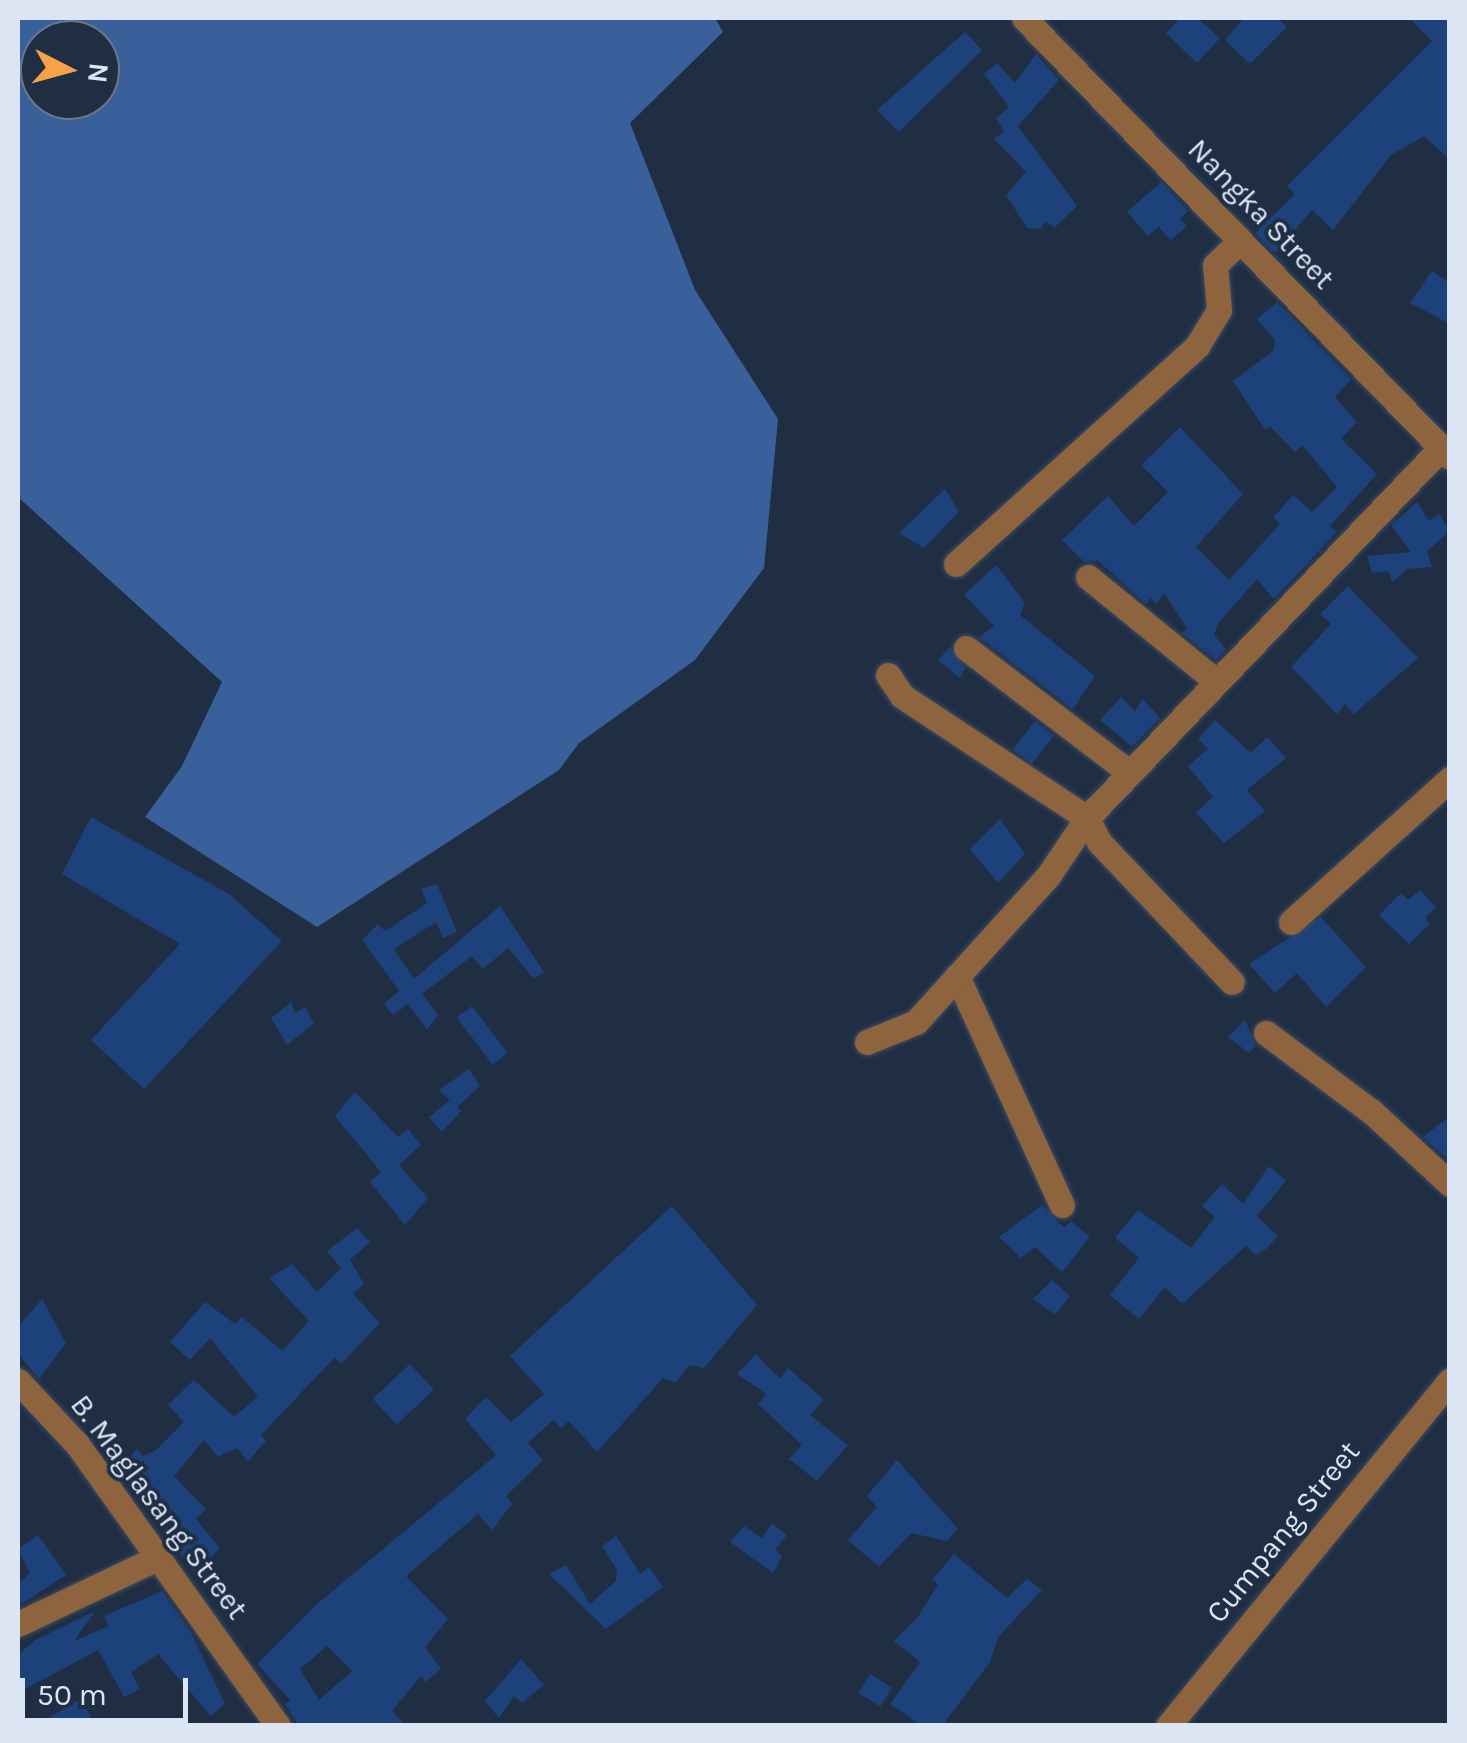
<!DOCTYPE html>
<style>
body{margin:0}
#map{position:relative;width:1467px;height:1743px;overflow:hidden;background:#202e44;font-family:Karla,sans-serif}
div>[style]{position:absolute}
.water>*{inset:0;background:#3a609c}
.building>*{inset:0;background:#1d417a;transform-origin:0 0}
.roads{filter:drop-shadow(0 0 2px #3e4b60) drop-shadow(0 0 2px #3e4b60)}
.minor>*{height:25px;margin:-12.5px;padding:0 12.5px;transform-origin:12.5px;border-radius:12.5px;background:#8d643e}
.tertiary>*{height:25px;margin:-12.5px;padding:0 12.5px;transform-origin:12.5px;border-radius:12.5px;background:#8d643e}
span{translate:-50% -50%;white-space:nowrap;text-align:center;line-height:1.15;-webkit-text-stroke:8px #202e44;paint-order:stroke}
.street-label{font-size:30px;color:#dbe5f3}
.frame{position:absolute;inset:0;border:20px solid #dbe5f3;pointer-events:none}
.north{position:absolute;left:20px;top:20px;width:100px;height:100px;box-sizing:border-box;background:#202e44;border:2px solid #6b778a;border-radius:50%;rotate:96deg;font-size:28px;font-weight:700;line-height:40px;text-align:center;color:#dbe5f3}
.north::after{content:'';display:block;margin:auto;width:35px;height:45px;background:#f7a149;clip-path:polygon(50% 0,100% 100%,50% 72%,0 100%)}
.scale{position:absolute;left:20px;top:1678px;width:168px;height:45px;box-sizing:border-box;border:5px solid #dbe5f3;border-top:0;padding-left:12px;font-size:30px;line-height:35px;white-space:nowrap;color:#dbe5f3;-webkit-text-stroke:8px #202e44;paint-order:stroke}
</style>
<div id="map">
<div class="water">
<div style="clip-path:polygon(evenodd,18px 18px,715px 18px,723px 32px,630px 123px,695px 290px,778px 419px,764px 568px,695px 660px,579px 743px,559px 770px,317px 927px,145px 817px,182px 766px,222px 682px,18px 497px,18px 18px,40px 40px,100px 40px,100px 100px,40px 100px,40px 40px)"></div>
</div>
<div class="building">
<div style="clip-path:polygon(1180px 18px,1197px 18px,1220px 38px,1197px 63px,1166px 33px)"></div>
<div style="clip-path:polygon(1244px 18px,1277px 18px,1287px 27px,1250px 64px,1225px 40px)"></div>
<div style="clip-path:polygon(1409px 18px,1450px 18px,1450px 160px,1424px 136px,1391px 155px,1333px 230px,1312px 210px,1275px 253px,1255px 233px,1295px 194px,1287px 186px,1432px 41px)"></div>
<div style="clip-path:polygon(965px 32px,982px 50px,899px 132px,877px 110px)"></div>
<div style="clip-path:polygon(1036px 54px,1059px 80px,1018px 126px,1077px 206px,1054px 228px,1046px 221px,1040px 229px,1027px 228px,1006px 195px,1026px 172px,994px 139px,1004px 131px,996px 119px,1009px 107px,984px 74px,997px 63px,1015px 83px)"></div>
<div style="clip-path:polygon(1161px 182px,1188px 211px,1180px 219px,1187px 226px,1171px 240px,1159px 227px,1148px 236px,1127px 212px)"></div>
<div style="clip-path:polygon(1432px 271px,1450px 283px,1450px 324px,1410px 303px)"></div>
<div style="clip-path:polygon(1277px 302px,1351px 379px,1335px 397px,1357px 422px,1341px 439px,1377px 474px,1330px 526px,1337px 532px,1274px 599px,1257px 579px,1218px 624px,1214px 635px,1226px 649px,1216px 660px,1182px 633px,1187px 628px,1164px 593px,1156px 604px,1151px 598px,1146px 604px,1098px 561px,1084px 562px,1062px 540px,1108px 496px,1134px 526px,1168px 492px,1141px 465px,1180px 427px,1243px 494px,1196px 547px,1229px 580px,1280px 524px,1273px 518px,1293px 495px,1312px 512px,1337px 487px,1302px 445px,1295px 452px,1270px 426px,1265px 430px,1233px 381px,1273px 351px,1275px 341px,1257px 319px)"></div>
<div style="clip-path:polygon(945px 489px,959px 512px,924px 548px,899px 533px)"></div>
<div style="clip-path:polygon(1417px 502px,1429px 521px,1439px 514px,1450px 531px,1427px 551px,1432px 567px,1407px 569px,1392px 582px,1388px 571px,1372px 573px,1367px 556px,1411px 552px,1391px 525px)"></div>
<div style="clip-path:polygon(996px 565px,1025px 603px,1020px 615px,1095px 676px,1073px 709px,979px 637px,994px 626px,964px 595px)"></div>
<div style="clip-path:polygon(1348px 586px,1418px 658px,1354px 714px,1345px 704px,1337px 714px,1291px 667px,1331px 624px,1320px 614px)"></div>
<div style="clip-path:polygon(950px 647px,965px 668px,960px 678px,938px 660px)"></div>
<div style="clip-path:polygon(1121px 697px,1135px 711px,1143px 699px,1160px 718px,1132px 747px,1100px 720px)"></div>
<div style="clip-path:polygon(1215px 720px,1251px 753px,1267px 737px,1286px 758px,1247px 790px,1265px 811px,1224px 843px,1196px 813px,1213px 797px,1188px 766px,1208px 749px,1198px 739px)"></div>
<div style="left:1035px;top:721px;width:24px;height:36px;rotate:38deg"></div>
<div style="clip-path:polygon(91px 817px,229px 894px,282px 941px,144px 1089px,91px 1040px,180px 944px,62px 874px)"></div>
<div style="clip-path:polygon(1000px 819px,1025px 854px,998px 883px,970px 849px)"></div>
<div style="clip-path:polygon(437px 884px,457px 932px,443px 938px,436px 922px,394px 949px,414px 979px,500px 906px,544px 972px,534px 979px,508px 948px,483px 969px,472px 956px,422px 994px,438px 1015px,427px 1030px,408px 1004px,393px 1015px,384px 1004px,399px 991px,362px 940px,378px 924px,385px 931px,427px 903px,421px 889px)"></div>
<div style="clip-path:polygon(1420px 890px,1436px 907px,1425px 918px,1430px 924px,1409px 944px,1379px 915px,1401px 893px,1408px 900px)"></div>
<div style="clip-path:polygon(1321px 917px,1366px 967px,1326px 1007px,1297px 973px,1275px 993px,1249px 964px)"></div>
<div style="clip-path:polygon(291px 1002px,295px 1013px,305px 1007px,314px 1023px,287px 1045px,271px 1018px)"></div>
<div style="left:472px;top:1006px;width:59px;height:19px;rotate:53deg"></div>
<div style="clip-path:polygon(1245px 1020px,1256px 1046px,1249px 1053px,1228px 1037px)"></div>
<div style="clip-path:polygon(469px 1069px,480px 1086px,457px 1107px,439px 1090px)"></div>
<div style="clip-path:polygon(355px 1092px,398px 1137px,408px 1129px,421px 1145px,399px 1165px,428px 1198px,405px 1225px,370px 1182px,381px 1172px,335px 1116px)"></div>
<div style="clip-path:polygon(450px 1100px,461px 1111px,442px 1132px,429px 1117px)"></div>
<div style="clip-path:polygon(1450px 1116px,1450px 1161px,1423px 1137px)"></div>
<div style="clip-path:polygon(1269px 1166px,1286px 1181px,1257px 1216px,1278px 1236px,1267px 1248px,1256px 1255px,1246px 1246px,1182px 1304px,1165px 1287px,1139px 1319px,1110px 1295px,1139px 1258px,1115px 1238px,1138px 1210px,1191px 1248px,1215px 1217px,1202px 1206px,1222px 1184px,1243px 1204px)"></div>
<div style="clip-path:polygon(1042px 1205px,1064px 1228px,1071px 1221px,1090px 1237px,1062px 1272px,1035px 1247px,1021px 1258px,999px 1237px)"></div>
<div style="clip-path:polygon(evenodd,672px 1206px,757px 1305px,704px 1368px,689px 1365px,676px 1383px,663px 1378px,597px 1452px,569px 1421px,561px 1428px,553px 1420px,528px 1443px,543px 1460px,506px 1496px,512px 1504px,492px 1530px,478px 1514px,406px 1576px,448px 1619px,425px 1647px,441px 1669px,425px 1682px,421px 1676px,392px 1711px,406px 1726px,299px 1726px,285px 1704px,290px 1700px,257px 1664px,317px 1604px,496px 1455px,465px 1419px,486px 1397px,511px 1422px,544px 1394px,510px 1356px,672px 1206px,327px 1646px,352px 1671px,319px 1700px,300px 1669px,327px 1646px)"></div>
<div style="clip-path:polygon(357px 1228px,370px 1242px,350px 1260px,364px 1284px,353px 1294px,380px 1323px,341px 1364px,335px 1357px,261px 1435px,266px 1441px,248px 1461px,237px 1448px,218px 1457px,204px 1440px,174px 1476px,206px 1509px,196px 1519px,220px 1548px,195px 1574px,116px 1470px,137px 1449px,143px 1456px,155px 1451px,184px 1422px,168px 1405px,194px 1380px,234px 1417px,258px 1397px,210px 1338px,190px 1360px,170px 1342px,205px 1302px,235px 1324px,242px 1317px,282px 1351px,309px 1321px,269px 1278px,292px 1264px,317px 1292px,341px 1268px,327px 1251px)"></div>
<div style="clip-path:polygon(1052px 1280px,1070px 1296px,1055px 1315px,1033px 1299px)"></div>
<div style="clip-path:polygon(42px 1299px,66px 1343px,39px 1379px,18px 1354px,18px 1327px)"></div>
<div style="clip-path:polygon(756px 1354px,780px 1379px,788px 1368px,824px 1400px,810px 1415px,848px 1445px,817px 1481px,789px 1459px,802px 1445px,758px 1404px,766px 1394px,737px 1374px)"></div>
<div style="left:410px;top:1364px;width:35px;height:51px;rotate:47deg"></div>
<div style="clip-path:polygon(897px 1460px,958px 1529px,947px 1541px,911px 1533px,879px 1567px,848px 1540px,877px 1507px,867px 1496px)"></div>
<div style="clip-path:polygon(772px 1523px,787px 1535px,775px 1550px,782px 1556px,773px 1573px,730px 1542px,744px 1526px,762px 1538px)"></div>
<div style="clip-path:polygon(38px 1535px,66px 1575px,18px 1606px,18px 1585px,30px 1573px,18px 1549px)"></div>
<div style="clip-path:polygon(616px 1536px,640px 1574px,649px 1567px,663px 1587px,606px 1629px,549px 1574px,566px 1565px,590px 1604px,616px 1581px,617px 1570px,602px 1546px)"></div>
<div style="clip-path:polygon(954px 1554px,1007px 1598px,1027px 1579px,1042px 1590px,998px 1637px,990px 1662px,942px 1726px,922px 1726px,890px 1704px,920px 1662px,894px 1641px,918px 1617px,938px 1584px,933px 1579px)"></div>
<div style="clip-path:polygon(162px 1591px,191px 1632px,225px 1704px,211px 1716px,158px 1654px,131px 1672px,140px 1689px,124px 1697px,98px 1650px,18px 1693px,18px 1655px,35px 1640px,95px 1611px,74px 1641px,109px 1626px,104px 1616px)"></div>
<div style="clip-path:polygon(521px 1659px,544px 1685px,522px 1703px,514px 1696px,499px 1718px,485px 1701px)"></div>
<div style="left:870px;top:1674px;width:26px;height:22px;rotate:32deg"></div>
<div style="clip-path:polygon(82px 1698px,91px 1717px,74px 1726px,35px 1726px)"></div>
</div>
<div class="roads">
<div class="minor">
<div style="left:1024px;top:18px;width:612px;rotate:45.86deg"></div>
<div style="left:956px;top:564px;width:325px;rotate:-42.1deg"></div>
<div style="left:1197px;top:346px;width:42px;rotate:-58.6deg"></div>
<div style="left:1219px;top:310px;width:45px;rotate:-95.1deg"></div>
<div style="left:1215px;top:265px;width:35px;rotate:-44deg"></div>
<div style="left:1088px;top:577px;width:166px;rotate:39.1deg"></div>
<div style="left:966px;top:648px;width:206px;rotate:37.3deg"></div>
<div style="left:888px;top:675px;width:25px;rotate:56deg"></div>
<div style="left:902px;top:696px;width:222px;rotate:33.4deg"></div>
<div style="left:1087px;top:818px;width:27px;rotate:63deg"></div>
<div style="left:1099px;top:842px;width:193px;rotate:46.5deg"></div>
<div style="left:1291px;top:922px;width:214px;rotate:-42deg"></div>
<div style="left:957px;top:976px;width:252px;rotate:65.4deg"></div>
<div style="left:1266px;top:1033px;width:132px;rotate:36.7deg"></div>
<div style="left:1372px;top:1112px;width:106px;rotate:42.7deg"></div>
<div style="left:867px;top:1042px;width:53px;rotate:-22.2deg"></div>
<div style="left:916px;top:1022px;width:197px;rotate:-47.9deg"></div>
<div style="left:1048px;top:876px;width:70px;rotate:-56.1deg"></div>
<div style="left:1087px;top:818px;width:512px;rotate:-46.27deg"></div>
<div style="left:18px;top:1381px;width:86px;rotate:46.9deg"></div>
<div style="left:77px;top:1444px;width:346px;rotate:54.5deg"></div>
<div style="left:18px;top:1624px;width:156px;rotate:-25.4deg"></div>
</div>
<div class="tertiary">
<div style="left:1168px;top:1726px;width:446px;rotate:-50.8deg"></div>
</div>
</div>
<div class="street-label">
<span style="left:1261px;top:214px;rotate:46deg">Nangka Street</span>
<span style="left:159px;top:1507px;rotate:53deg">B. Maglasang Street</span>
<span style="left:1283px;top:1532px;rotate:-51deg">Cumpang Street</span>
</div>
<div class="frame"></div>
<div class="north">N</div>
<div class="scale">50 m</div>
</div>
